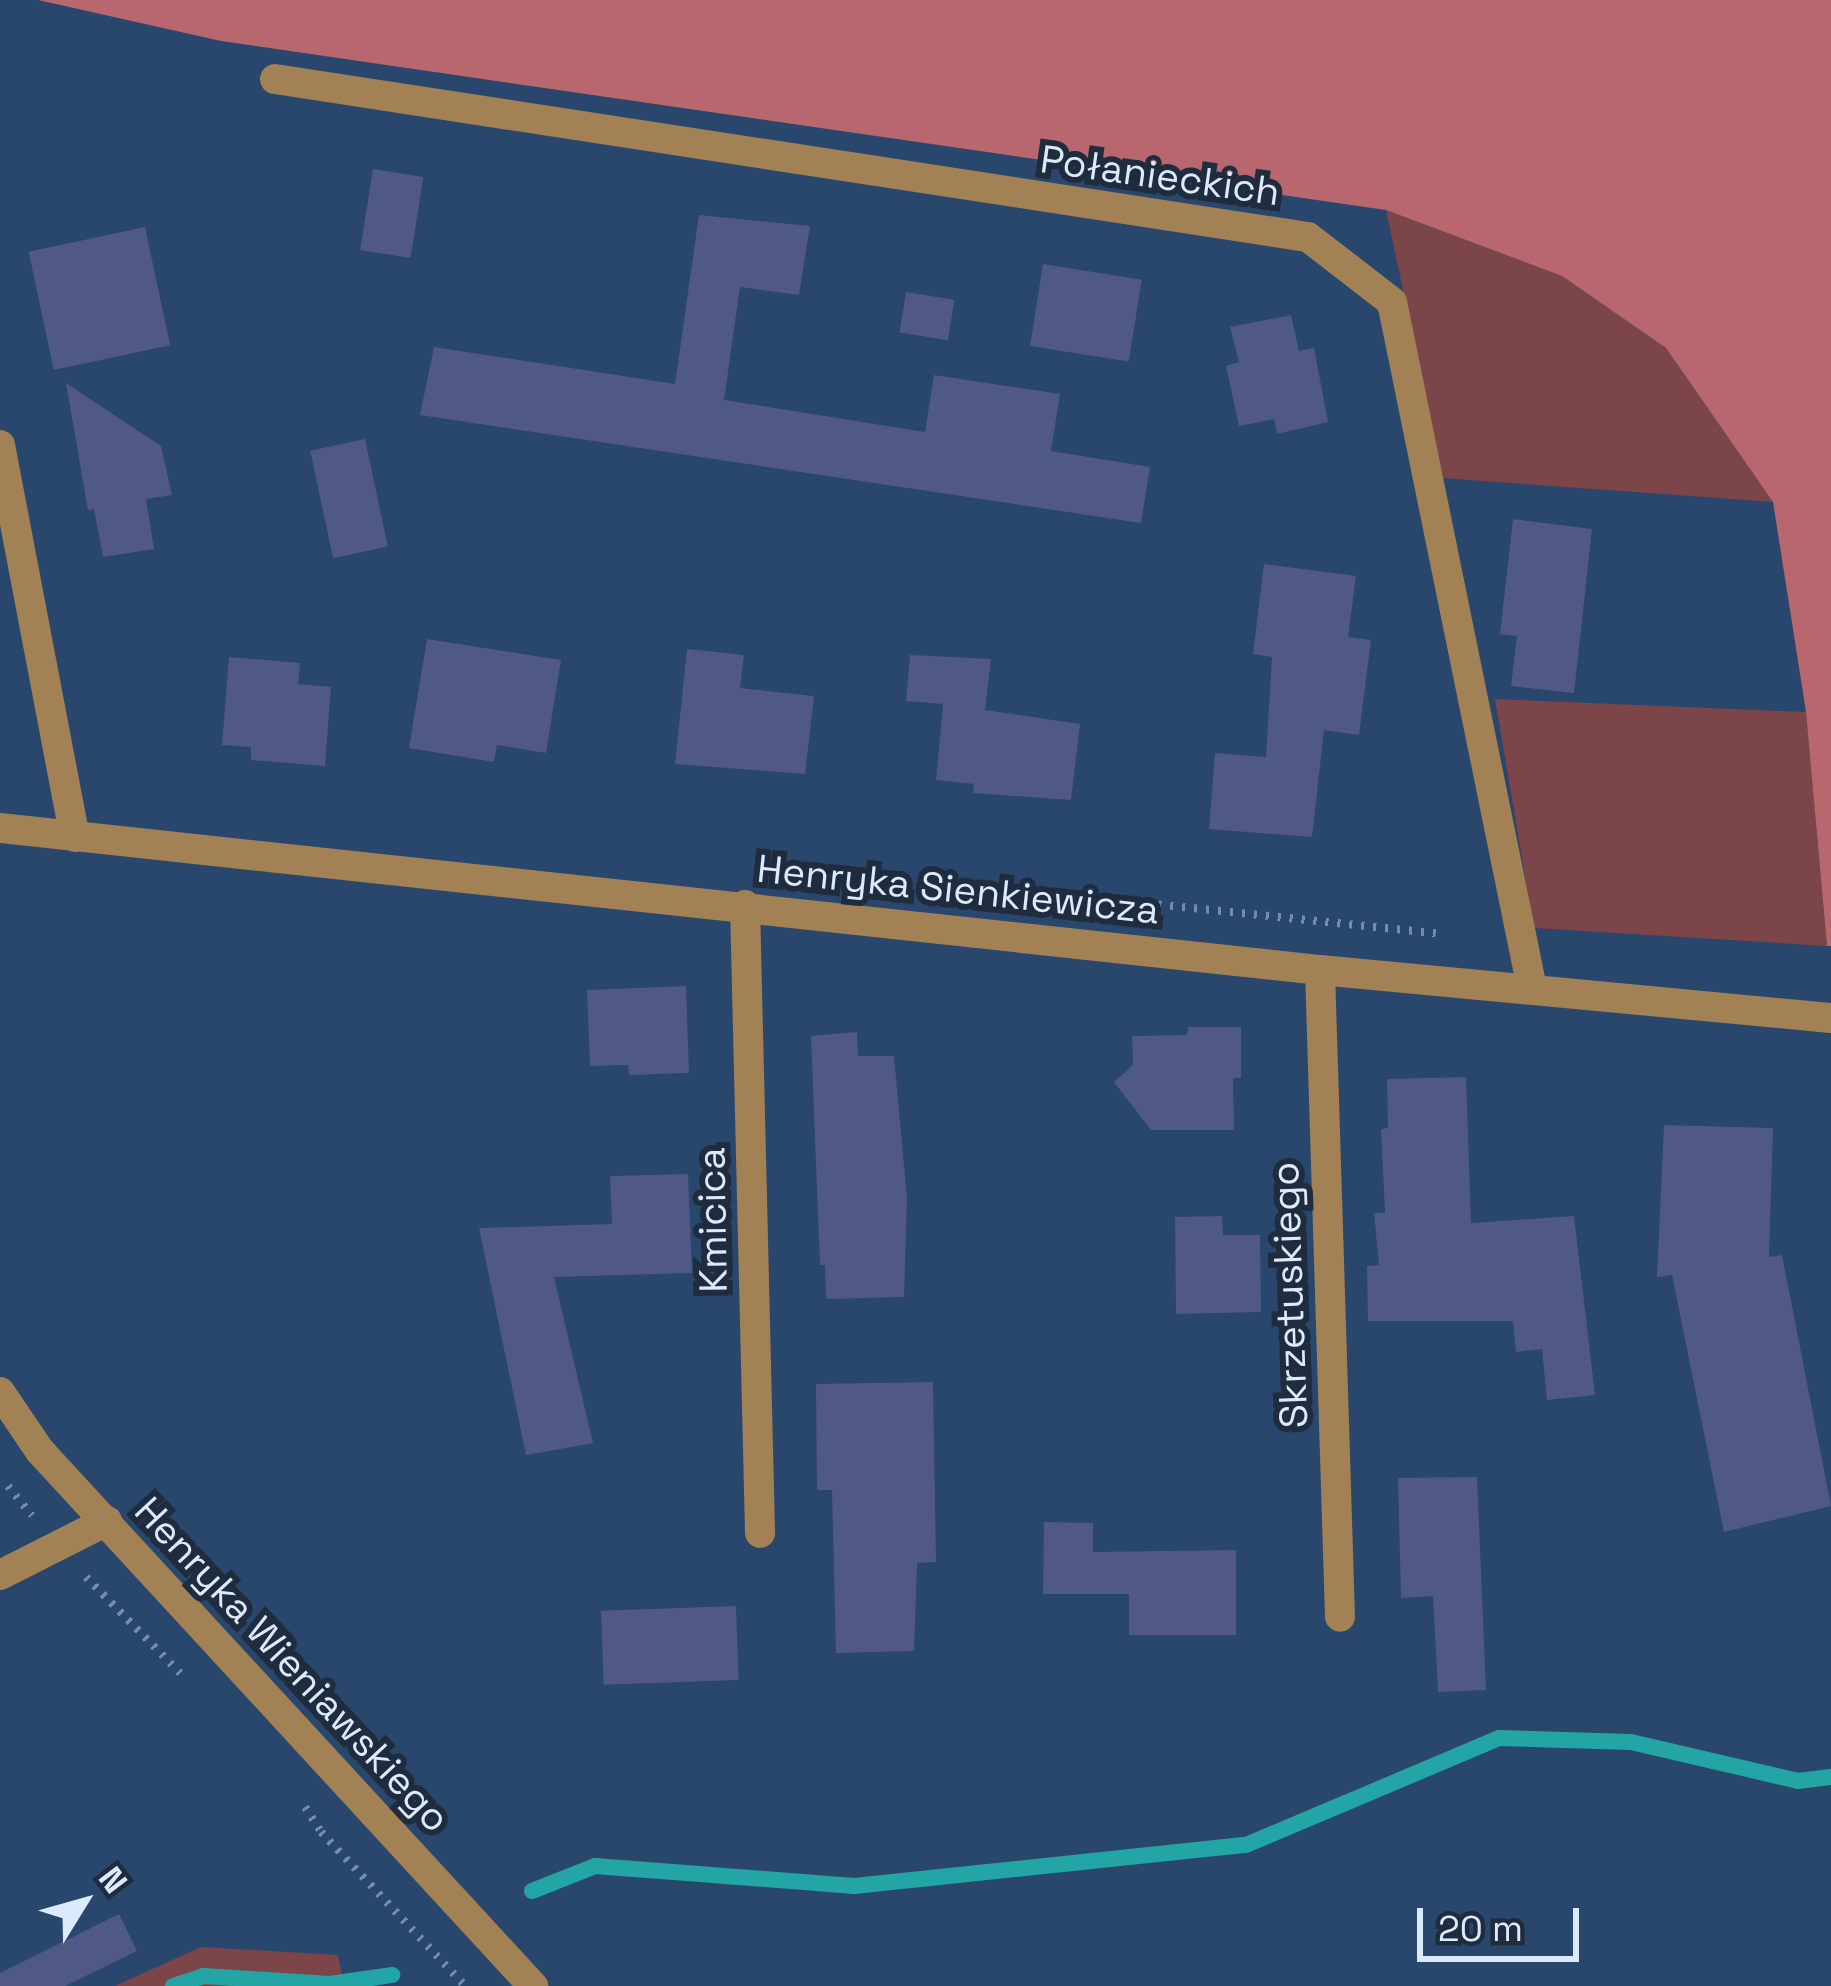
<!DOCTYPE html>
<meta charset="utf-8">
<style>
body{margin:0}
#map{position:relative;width:1831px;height:1986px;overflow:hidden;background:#29466c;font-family:"Space Grotesk",sans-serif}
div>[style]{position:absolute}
.green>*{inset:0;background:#7b454a}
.forest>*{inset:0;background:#b8676e}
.stream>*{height:16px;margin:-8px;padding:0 8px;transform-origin:8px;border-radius:8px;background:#24a5a5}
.building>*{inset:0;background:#505885;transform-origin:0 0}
.path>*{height:8px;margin-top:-4px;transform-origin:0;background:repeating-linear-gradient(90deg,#748ba9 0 3px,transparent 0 12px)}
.minor>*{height:30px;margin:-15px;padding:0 15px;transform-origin:15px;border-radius:15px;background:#a28154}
span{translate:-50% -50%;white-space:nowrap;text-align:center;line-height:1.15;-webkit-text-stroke:12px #1f2c3e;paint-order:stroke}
.street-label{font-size:39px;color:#dceafd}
.north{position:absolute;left:24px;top:1842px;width:120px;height:120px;-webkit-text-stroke:9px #1f2c3e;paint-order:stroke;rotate:53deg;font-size:33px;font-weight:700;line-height:48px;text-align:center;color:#dceafd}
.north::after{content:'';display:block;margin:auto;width:42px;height:54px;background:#dceafd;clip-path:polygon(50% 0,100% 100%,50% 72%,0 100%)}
.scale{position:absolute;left:1417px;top:1908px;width:162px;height:54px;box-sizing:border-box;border:6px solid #dceafd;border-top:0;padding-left:15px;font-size:36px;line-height:42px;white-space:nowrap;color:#dceafd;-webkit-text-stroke:9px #1f2c3e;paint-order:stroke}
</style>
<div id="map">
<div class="green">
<div style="clip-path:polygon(1386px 210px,1562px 276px,1666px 348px,1773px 502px,1443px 478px)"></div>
<div style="clip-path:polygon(1495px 699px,1806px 712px,1827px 946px,1534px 928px)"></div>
<div style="clip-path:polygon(201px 1947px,338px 1955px,344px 1986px,115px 1986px)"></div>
</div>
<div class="forest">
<div style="clip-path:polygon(38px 0,1831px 0,1831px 946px,1827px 946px,1806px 712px,1773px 502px,1666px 348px,1562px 276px,1386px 210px,221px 41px)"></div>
</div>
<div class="stream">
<div style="left:532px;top:1891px;width:68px;rotate:-21.6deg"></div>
<div style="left:595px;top:1866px;width:260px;rotate:4.4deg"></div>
<div style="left:854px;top:1886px;width:394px;rotate:-6deg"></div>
<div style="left:1246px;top:1845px;width:275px;rotate:-22.9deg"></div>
<div style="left:1499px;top:1738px;width:132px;rotate:1.7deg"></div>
<div style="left:1631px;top:1742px;width:171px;rotate:13.1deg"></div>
<div style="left:1798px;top:1781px;width:33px;rotate:-7deg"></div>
<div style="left:173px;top:1986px;width:32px;rotate:-18deg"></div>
<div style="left:203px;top:1976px;width:127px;rotate:3.6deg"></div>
<div style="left:330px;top:1984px;width:63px;rotate:-8.3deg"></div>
</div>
<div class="building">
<div style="left:373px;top:169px;width:51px;height:82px;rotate:9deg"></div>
<div style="clip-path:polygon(699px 215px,810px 226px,799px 295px,740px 287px,724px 400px,925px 432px,934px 375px,1060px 394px,1051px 451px,1150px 467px,1141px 523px,420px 415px,434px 347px,675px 384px)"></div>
<div style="left:145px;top:227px;width:121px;height:119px;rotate:78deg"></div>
<div style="left:1043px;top:264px;width:100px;height:83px;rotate:9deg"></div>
<div style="left:906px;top:292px;width:49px;height:41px;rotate:9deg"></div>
<div style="clip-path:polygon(1291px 315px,1299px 351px,1314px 348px,1328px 422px,1277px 434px,1274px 419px,1239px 426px,1226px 366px,1239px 362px,1230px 327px)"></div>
<div style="clip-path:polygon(66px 383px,161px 446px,172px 495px,146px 499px,154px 549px,103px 557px,94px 509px,88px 510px)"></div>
<div style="left:365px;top:439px;width:110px;height:56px;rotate:78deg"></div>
<div style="clip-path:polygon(1513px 519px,1592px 529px,1574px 693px,1511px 686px,1517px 636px,1500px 634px)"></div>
<div style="clip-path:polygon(1264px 564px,1356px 576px,1348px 637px,1371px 640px,1359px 735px,1324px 730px,1312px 837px,1209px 829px,1215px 753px,1266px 757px,1272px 657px,1253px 654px)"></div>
<div style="clip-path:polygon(427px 639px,561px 660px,546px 753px,497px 745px,494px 762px,409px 748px)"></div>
<div style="clip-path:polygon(687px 649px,744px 655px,740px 688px,814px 696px,805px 774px,675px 764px)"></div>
<div style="clip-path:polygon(910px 655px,991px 659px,985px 710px,1080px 724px,1071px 800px,973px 793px,974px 784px,936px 780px,943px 704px,906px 701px)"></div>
<div style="clip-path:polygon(229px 657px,300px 663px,298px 684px,331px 687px,325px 766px,251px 760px,251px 747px,222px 745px)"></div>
<div style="clip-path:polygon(686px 986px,689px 1073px,629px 1075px,628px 1065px,590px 1066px,587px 990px)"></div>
<div style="clip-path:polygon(1188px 1027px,1241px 1027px,1241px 1078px,1233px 1078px,1234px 1130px,1151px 1130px,1114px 1082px,1133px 1065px,1132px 1036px,1187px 1035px)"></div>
<div style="clip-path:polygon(857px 1032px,858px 1056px,894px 1056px,907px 1198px,904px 1297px,826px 1299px,825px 1265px,820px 1265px,811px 1036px)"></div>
<div style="clip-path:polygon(1466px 1077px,1471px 1223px,1574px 1216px,1595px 1395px,1547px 1400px,1542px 1349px,1516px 1352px,1513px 1321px,1368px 1321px,1367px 1266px,1379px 1265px,1374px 1213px,1385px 1213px,1381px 1129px,1388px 1128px,1387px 1079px)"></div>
<div style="clip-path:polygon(1664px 1125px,1773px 1128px,1769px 1257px,1782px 1255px,1831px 1506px,1724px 1532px,1672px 1275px,1657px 1277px)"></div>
<div style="clip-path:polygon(688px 1174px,692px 1273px,554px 1277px,593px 1443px,526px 1455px,479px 1228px,612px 1224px,610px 1176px)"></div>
<div style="clip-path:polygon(1222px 1216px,1223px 1235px,1260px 1235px,1261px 1312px,1176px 1314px,1175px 1217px)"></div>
<div style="clip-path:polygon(933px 1382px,936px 1562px,917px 1563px,914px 1651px,836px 1653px,832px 1490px,817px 1490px,816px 1384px)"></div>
<div style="clip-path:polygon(1477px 1477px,1486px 1690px,1438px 1692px,1433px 1596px,1401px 1598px,1398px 1478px)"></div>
<div style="clip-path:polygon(1044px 1522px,1093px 1523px,1093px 1552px,1236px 1550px,1236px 1635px,1129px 1635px,1129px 1594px,1043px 1594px)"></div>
<div style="left:736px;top:1606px;width:74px;height:135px;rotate:88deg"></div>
<div style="clip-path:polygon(119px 1914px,137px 1951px,65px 1986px,0 1986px,0 1973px)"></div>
</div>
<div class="path">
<div style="left:1027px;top:891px;width:411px;rotate:5.9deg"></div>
<div style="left:8px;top:1486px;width:38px;rotate:51deg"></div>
<div style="left:86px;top:1577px;width:141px;rotate:45.6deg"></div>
<div style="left:305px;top:1807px;width:30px;rotate:57deg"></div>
<div style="left:321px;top:1832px;width:211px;rotate:46.9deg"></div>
</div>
<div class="minor">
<div style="left:275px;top:79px;width:1045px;rotate:8.7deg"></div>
<div style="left:1308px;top:237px;width:106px;rotate:37.7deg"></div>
<div style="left:1392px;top:302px;width:700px;rotate:78.47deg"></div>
<div style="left:0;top:445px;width:399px;rotate:79.2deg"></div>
<div style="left:0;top:828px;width:1328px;rotate:6.14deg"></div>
<div style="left:1320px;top:970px;width:513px;rotate:5.37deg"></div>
<div style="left:745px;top:905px;width:628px;rotate:88.63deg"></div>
<div style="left:1320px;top:970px;width:647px;rotate:88.23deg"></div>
<div style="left:0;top:1392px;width:71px;rotate:55.9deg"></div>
<div style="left:40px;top:1451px;width:728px;rotate:47.34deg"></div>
<div style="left:0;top:1575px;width:120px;rotate:-26.8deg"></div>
</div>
<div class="street-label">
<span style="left:1160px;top:176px;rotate:8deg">Połanieckich</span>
<span style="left:958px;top:890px;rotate:6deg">Henryka Sienkiewicza</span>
<span style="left:713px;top:1220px;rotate:-91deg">Kmicica</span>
<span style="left:1290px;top:1295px;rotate:-92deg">Skrzetuskiego</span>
<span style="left:292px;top:1665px;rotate:47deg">Henryka Wieniawskiego</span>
</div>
<div class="north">N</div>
<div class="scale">20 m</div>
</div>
